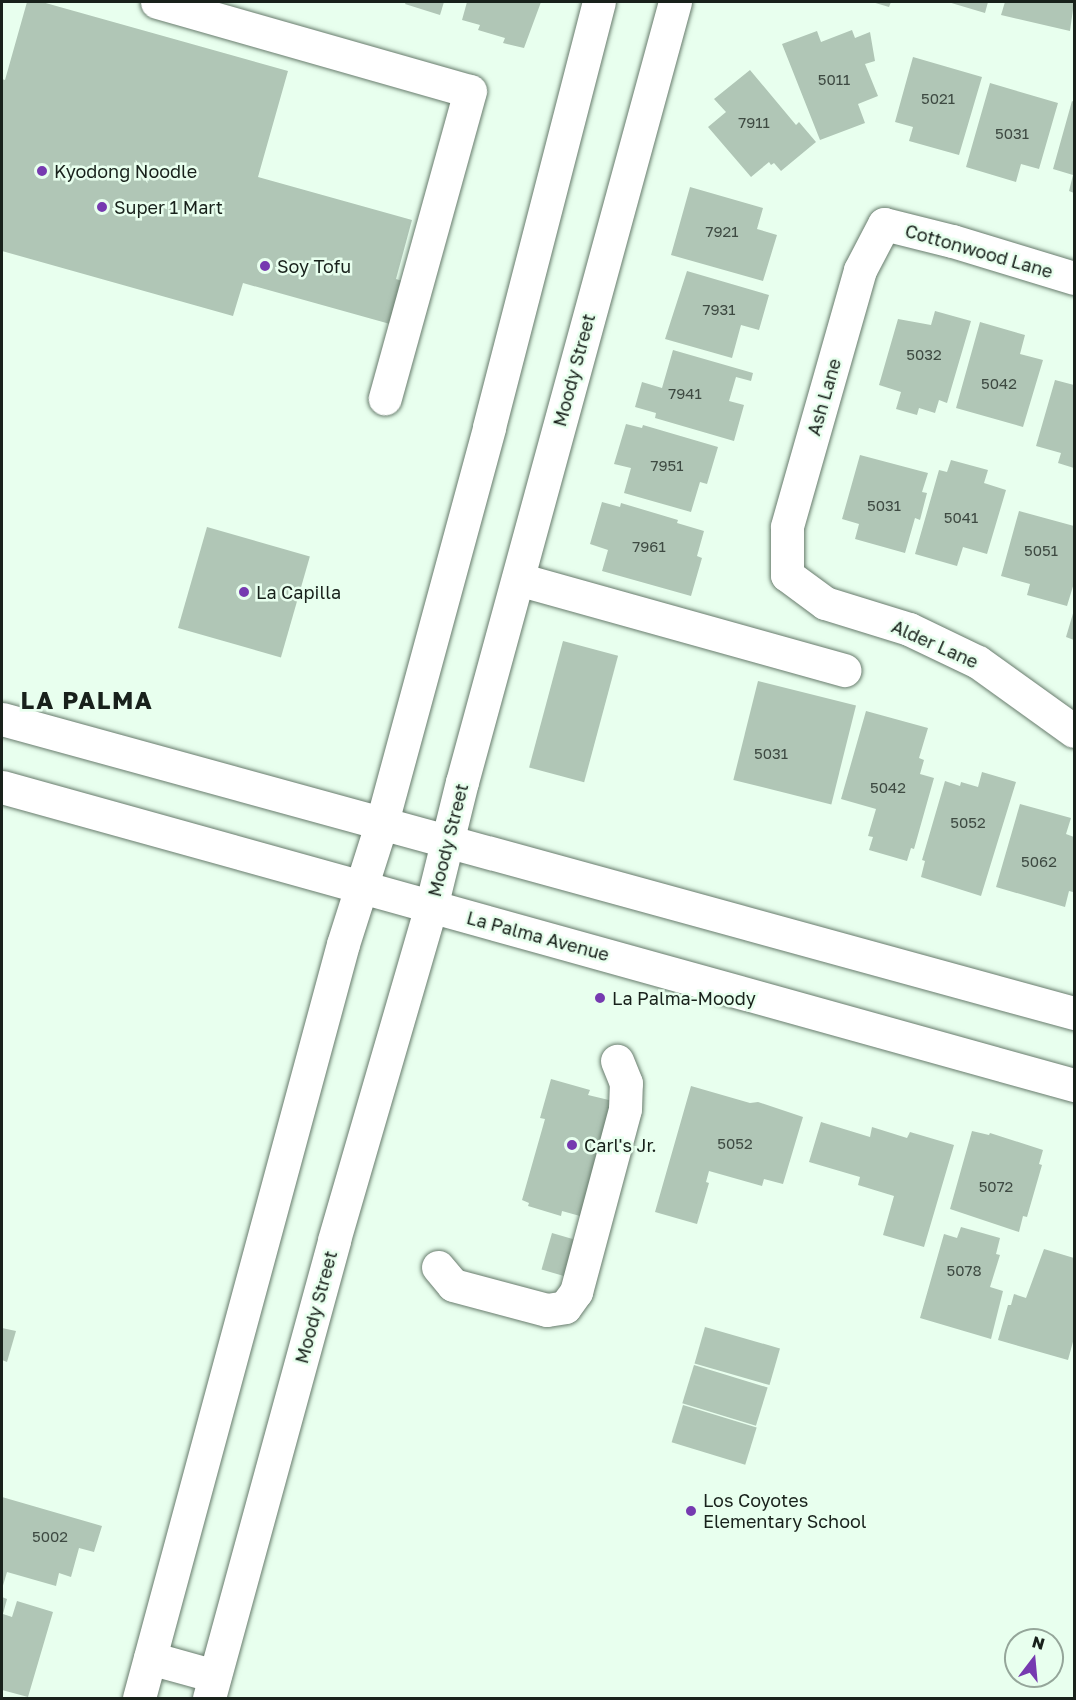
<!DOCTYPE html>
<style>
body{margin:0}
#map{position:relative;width:1076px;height:1700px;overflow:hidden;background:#e8ffee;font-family:"Golos Text",sans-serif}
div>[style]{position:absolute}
.building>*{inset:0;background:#b0c6b6;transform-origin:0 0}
.roads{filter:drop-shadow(0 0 2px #687c6d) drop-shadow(0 0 2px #687c6d)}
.minor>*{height:33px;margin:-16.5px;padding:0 16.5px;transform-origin:16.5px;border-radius:16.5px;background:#fff}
.major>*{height:33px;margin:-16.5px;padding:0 16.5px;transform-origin:16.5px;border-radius:16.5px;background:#fff}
.dots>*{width:16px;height:16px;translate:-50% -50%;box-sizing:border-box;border:3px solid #e8ffee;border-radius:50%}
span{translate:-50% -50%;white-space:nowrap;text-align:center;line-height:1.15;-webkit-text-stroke:5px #e8ffee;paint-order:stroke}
.number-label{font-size:15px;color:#3e4a42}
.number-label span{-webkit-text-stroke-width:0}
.poi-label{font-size:18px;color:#18211b}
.left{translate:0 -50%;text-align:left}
.street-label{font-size:18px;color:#18211b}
.district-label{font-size:24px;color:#18211b;font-weight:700;letter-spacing:1.5px}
.frame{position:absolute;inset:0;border:3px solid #18211b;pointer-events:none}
.north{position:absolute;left:1004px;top:1628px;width:60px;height:60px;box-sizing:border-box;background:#e8ffee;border:2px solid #95a69a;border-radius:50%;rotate:16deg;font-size:16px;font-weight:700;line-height:24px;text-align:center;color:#18211b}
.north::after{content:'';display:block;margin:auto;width:21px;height:27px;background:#763ab0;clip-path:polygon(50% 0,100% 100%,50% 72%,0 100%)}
</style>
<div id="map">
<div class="building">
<div style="clip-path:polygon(27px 2px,42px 2px,288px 71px,258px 177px,412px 220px,396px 279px,402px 281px,390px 324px,243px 283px,233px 316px,2px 251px,2px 79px,5px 80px)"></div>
<div style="clip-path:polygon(406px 2px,444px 2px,440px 15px,405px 4px)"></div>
<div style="clip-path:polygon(467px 2px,541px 2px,524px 48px,503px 43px,505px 38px,478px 30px,480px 25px,462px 20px)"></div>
<div style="clip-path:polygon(872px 2px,891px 2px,889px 7px)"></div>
<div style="clip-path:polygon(948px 2px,988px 2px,985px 13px)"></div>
<div style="clip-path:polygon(1005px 2px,1074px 2px,1070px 31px,1001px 15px)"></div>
<div style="clip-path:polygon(852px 30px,855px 38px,870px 32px,875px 61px,865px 64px,878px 96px,858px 104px,865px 123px,820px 140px,782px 44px,817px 31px,821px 42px)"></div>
<div style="clip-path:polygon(913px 57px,982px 77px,959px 155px,909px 141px,913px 127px,895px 122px)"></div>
<div style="clip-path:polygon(750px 70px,796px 125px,799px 122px,816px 142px,781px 171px,774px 163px,771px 165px,769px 162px,751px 177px,708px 127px,726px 112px,714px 99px)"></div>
<div style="clip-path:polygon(990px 83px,1058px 103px,1039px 169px,1021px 164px,1016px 182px,966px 167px)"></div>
<div style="clip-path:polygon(1072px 101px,1074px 102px,1074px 193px,1069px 191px,1073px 175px,1053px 169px)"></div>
<div style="clip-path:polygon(690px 187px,763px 208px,757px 229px,777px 235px,763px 281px,671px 255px)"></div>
<div style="clip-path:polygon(687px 271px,769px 295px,759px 330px,741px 325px,732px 358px,665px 339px)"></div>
<div style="clip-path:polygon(935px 311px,971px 321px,947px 403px,939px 400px,935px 413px,919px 408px,917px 415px,896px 409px,901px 392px,879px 385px,898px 319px,931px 325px)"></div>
<div style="clip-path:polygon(980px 322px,1025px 335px,1020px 354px,1043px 360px,1023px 427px,956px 408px)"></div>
<div style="clip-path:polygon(673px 350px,753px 373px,751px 381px,736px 377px,729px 401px,744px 405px,734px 441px,655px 418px,656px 413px,635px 407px,642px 382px,662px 388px)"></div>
<div style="clip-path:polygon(1055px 380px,1074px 385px,1074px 468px,1058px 463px,1061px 453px,1036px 446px)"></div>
<div style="clip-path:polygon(626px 424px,642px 428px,643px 425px,718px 447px,707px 484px,700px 482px,691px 512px,624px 493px,631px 468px,614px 464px)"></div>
<div style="clip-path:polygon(860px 455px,928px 473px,922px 492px,927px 493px,920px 520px,915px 518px,905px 553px,855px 539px,859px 524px,842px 519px)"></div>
<div style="clip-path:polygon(951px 460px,988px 470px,984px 483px,1006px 490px,987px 554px,963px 547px,957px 566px,915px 554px,939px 470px,947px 472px)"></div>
<div style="clip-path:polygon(602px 502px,620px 507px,621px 503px,678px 520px,677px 523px,704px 531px,697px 556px,702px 558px,691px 596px,602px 571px,608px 550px,590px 544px)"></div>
<div style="clip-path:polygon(1019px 511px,1074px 526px,1074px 583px,1067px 606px,1027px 595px,1030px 584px,1001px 576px)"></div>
<div style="left:207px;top:527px;width:107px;height:105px;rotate:16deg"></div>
<div style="clip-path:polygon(1074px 610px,1074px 640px,1066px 637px)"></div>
<div style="left:563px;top:641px;width:57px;height:131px;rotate:15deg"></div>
<div style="left:758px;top:681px;width:101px;height:102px;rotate:14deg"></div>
<div style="clip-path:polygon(866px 711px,928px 728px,919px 758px,924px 760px,920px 774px,934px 778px,914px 849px,911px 848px,907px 861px,869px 850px,873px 837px,868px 836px,876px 809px,841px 799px)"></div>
<div style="clip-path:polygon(982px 772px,1016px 782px,981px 896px,921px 877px,925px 861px,922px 860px,945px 781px,960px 786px,961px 782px,978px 787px)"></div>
<div style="clip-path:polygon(1020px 804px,1071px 818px,1066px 834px,1074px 837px,1074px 888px,1073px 892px,1069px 891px,1065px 907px,996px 887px)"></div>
<div style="clip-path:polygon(551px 1079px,590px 1090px,588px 1095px,613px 1101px,580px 1216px,562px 1211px,561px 1216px,528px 1206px,529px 1203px,522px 1200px,545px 1119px,540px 1118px)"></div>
<div style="clip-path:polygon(691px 1086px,750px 1103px,758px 1102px,803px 1117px,783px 1184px,764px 1179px,762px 1186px,709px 1171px,706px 1182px,709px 1183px,697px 1224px,655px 1212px)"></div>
<div style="clip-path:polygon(821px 1122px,870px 1137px,872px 1127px,907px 1138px,910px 1132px,954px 1145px,924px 1247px,883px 1235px,894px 1196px,858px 1185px,860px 1177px,809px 1162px)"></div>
<div style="clip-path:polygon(972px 1131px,989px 1135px,990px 1133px,1043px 1150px,1039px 1164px,1042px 1165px,1027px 1217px,1023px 1216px,1019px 1232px,950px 1209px)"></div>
<div style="clip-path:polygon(961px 1227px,1000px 1238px,996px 1254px,1000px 1255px,990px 1287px,1003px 1291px,991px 1339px,920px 1318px,944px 1234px,957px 1238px)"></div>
<div style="left:552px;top:1233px;width:25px;height:38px;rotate:16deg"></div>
<div style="clip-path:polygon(1044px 1249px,1074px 1258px,1074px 1338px,1068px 1360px,998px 1340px,1008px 1305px,1011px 1305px,1014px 1294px,1026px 1298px)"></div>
<div style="left:705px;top:1327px;width:78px;height:38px;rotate:16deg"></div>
<div style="clip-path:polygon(2px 1328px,16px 1331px,7px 1362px,2px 1360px)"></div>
<div style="left:694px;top:1365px;width:77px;height:40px;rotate:17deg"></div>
<div style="left:683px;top:1405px;width:77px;height:39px;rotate:17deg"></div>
<div style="clip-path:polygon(2px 1497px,102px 1526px,94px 1552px,79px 1548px,71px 1577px,59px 1573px,56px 1586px,7px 1572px,2px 1589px)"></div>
<div style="clip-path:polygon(2px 1597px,7px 1599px,3px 1614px,12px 1617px,17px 1601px,53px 1612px,28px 1697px,2px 1690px)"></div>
</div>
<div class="roads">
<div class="minor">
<div style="left:157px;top:2px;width:325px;rotate:15.9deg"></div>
<div style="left:470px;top:91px;width:319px;rotate:105.5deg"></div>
<div style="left:1074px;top:278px;width:127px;rotate:-163.1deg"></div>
<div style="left:952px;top:241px;width:70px;rotate:-166deg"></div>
<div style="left:884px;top:224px;width:52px;rotate:117.6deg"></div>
<div style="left:860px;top:270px;width:267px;rotate:105.9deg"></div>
<div style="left:787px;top:527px;width:48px;rotate:90deg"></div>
<div style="left:787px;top:575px;width:47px;rotate:36.4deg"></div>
<div style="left:825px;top:603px;width:88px;rotate:17.2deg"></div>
<div style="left:909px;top:629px;width:76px;rotate:25.6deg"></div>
<div style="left:978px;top:662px;width:118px;rotate:35.7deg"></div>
<div style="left:518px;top:579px;width:339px;rotate:15.6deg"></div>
<div style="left:438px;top:1267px;width:23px;rotate:50deg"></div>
<div style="left:453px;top:1285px;width:97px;rotate:14.9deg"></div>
<div style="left:547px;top:1310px;width:18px;rotate:-9deg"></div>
<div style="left:565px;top:1307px;width:19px;rotate:-54deg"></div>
<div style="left:576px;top:1292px;width:189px;rotate:-75deg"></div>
<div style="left:625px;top:1109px;width:26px;rotate:-88deg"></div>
<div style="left:626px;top:1083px;width:24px;rotate:-112deg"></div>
</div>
<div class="major">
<div style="left:2px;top:719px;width:1112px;rotate:15.34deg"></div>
<div style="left:2px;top:787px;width:1113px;rotate:15.54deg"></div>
<div style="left:150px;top:1658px;width:67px;rotate:15.5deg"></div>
<div style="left:139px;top:1698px;width:781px;rotate:-74.86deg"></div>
<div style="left:343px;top:944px;width:128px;rotate:-72.3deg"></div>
<div style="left:382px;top:822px;width:409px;rotate:-74.8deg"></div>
<div style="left:489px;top:427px;width:439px;rotate:-75.5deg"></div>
<div style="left:209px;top:1698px;width:475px;rotate:-74.7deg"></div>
<div style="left:334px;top:1240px;width:347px;rotate:-73.8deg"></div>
<div style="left:431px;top:907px;width:129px;rotate:-76.1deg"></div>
<div style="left:462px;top:782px;width:809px;rotate:-74.73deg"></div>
</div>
</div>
<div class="dots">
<div style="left:42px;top:171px;background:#763ab0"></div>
<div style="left:102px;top:207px;background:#763ab0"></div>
<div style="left:265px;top:266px;background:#763ab0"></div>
<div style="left:244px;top:592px;background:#763ab0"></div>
<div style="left:600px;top:998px;background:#763ab0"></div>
<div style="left:572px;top:1145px;background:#763ab0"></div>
<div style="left:691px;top:1511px;background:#763ab0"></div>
</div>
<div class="number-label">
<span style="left:834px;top:80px">5011</span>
<span style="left:938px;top:99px">5021</span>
<span style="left:754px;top:123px">7911</span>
<span style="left:1012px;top:134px">5031</span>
<span style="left:722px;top:232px">7921</span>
<span style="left:719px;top:310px">7931</span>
<span style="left:924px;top:355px">5032</span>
<span style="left:999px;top:384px">5042</span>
<span style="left:685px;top:394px">7941</span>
<span style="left:667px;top:466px">7951</span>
<span style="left:884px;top:506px">5031</span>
<span style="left:961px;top:518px">5041</span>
<span style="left:649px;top:547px">7961</span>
<span style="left:1041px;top:551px">5051</span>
<span style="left:771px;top:754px">5031</span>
<span style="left:888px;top:788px">5042</span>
<span style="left:968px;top:823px">5052</span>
<span style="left:1039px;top:862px">5062</span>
<span style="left:735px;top:1144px">5052</span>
<span style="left:996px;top:1187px">5072</span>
<span style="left:964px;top:1271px">5078</span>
<span style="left:50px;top:1537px">5002</span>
</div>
<div class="poi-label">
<span class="left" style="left:54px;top:171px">Kyodong Noodle</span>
<span class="left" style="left:114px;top:207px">Super 1 Mart</span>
<span class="left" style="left:277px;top:266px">Soy Tofu</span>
<span class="left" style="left:256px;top:592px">La Capilla</span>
<span class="left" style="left:612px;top:998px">La Palma-Moody</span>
<span class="left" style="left:584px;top:1145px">Carl's Jr.</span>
<span class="left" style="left:703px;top:1511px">Los Coyotes<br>Elementary School</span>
</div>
<div class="street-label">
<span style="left:979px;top:251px;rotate:16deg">Cottonwood Lane</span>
<span style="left:574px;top:370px;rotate:-75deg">Moody Street</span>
<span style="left:824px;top:397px;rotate:-74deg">Ash Lane</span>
<span style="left:935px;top:644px;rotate:24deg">Alder Lane</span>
<span style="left:448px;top:840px;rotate:-76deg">Moody Street</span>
<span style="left:538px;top:936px;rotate:15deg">La Palma Avenue</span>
<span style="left:316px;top:1307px;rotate:-75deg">Moody Street</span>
</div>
<div class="district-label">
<span style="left:87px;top:700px">LA PALMA</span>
</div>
<div class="frame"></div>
<div class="north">N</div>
</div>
